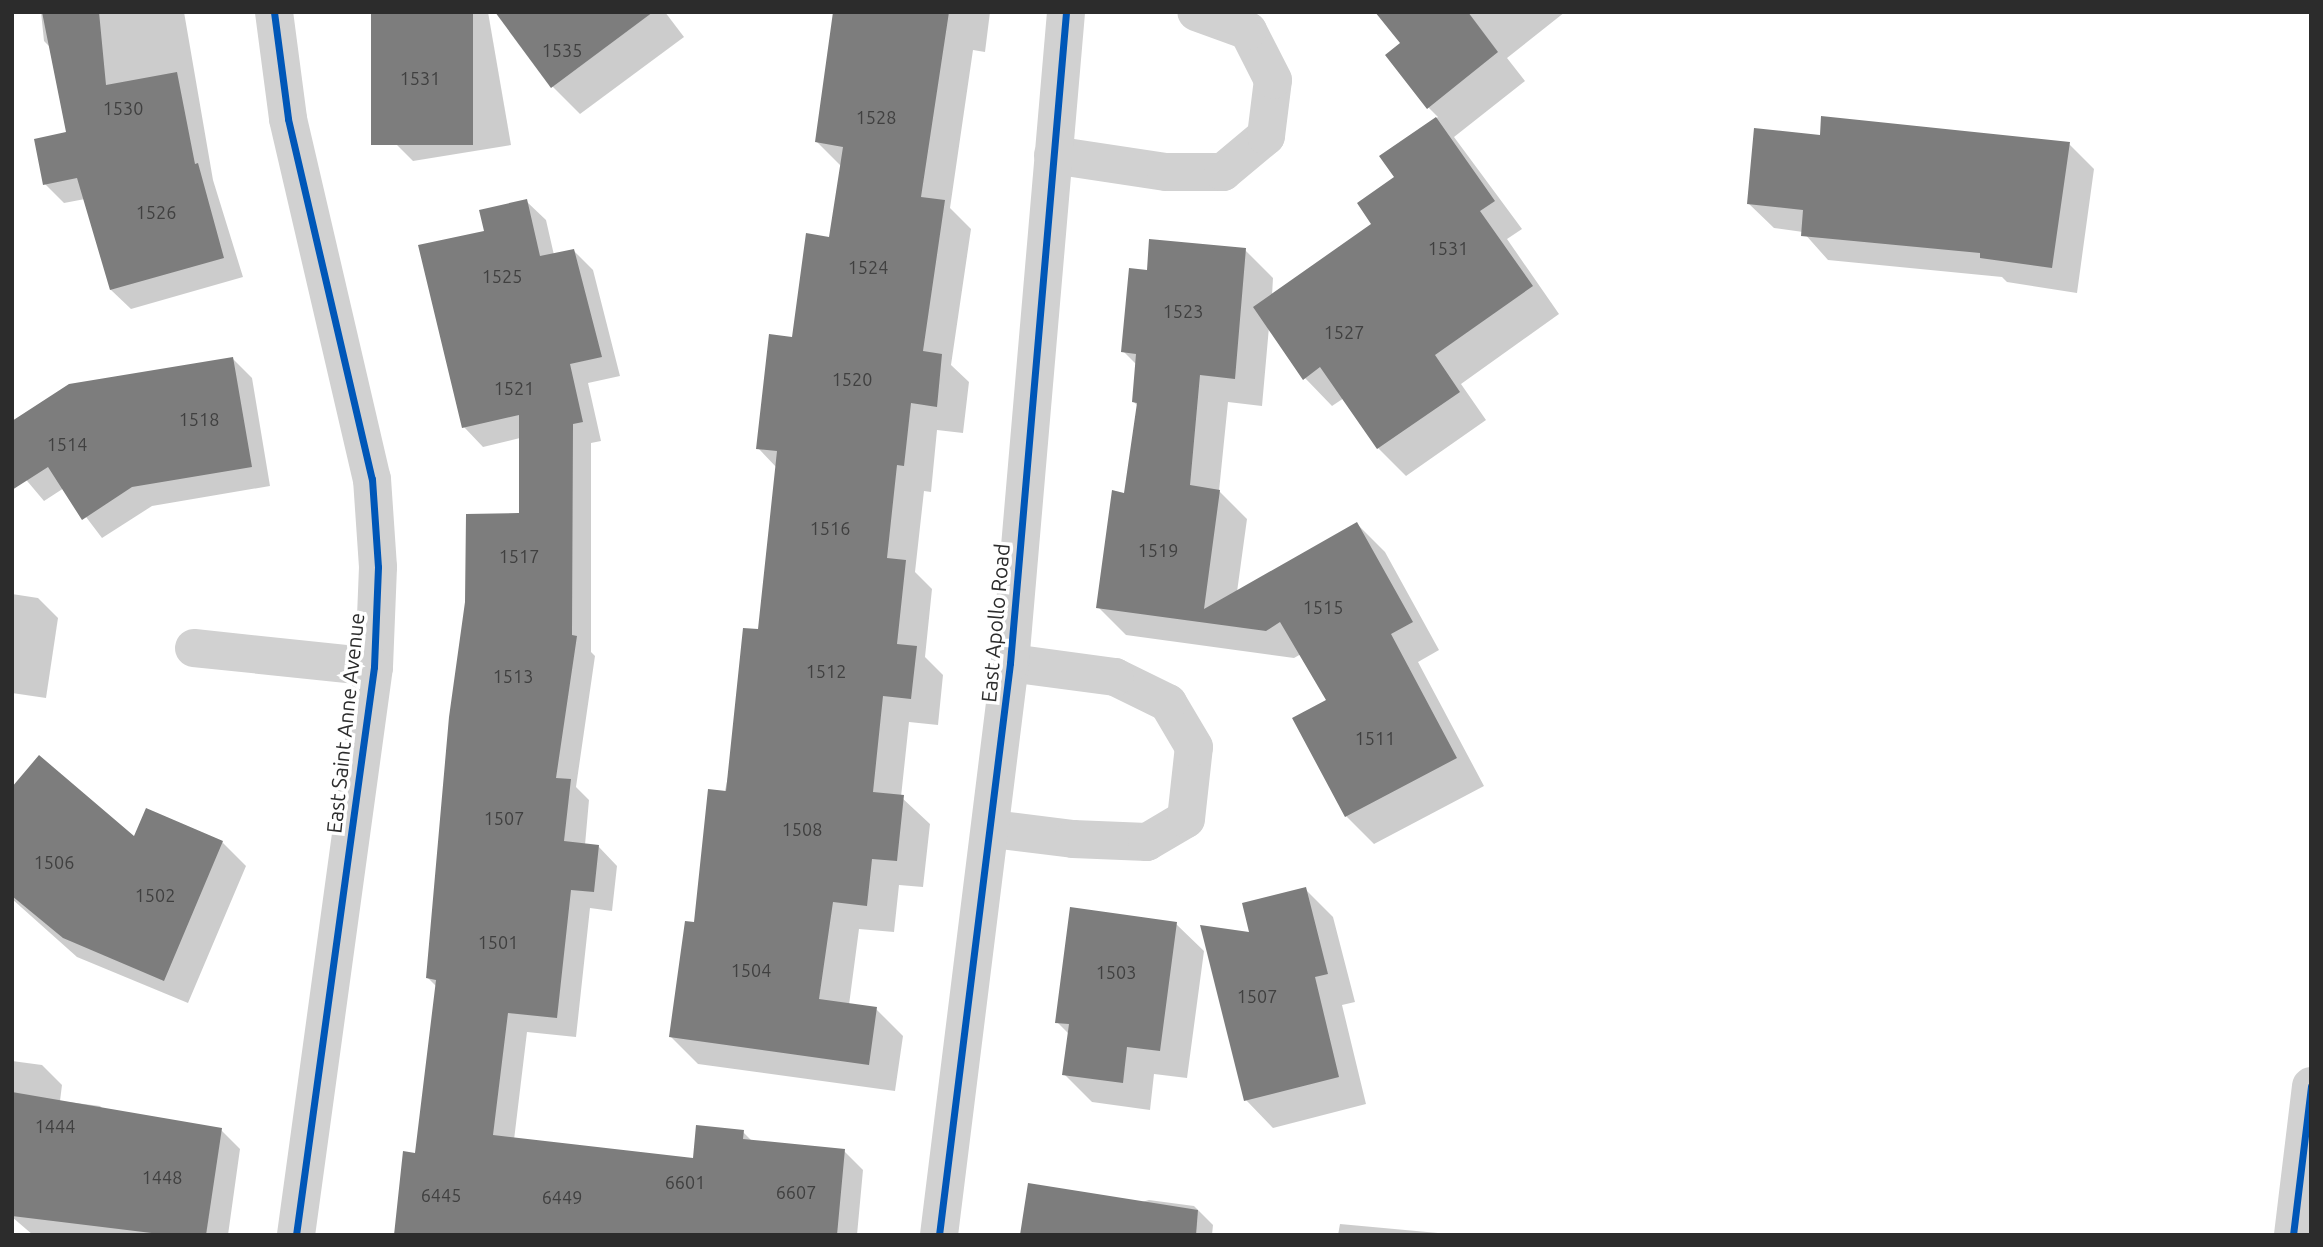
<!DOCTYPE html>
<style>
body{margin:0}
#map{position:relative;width:2323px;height:1247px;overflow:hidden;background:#fff;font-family:Ubuntu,sans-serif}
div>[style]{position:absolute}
.shadow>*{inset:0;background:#0003}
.building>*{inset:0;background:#7d7d7d;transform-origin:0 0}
.minor>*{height:38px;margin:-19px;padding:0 19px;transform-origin:19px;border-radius:19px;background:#d1d1d1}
.cycleway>*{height:7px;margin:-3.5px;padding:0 3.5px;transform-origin:3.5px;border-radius:3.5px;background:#0057b8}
span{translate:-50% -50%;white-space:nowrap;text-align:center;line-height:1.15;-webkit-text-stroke:7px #fff;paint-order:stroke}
.number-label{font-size:18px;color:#404040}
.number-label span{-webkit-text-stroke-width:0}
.street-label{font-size:21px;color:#2c2c2c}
.frame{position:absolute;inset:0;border:14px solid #2c2c2c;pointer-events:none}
</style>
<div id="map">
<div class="shadow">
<div style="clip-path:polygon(41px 12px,184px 12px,213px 180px,243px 277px,131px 309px,111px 290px,85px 199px,64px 203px,45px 184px,68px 133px,51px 48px,44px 41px)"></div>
<div style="clip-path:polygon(383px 12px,488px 12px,511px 145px,413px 161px,394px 142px)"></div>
<div style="clip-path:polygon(497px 12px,665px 12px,684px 37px,580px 114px,552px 86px)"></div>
<div style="clip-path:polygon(842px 12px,990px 12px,985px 52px,973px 50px,950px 208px,971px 229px,951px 365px,969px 382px,963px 433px,937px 430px,931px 492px,924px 491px,915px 572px,932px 589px,925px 657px,943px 675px,938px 725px,909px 722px,901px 797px,930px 824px,923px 887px,899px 885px,894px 932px,859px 929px,849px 1005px,876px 1009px,903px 1036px,895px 1091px,698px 1064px,671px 1037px,760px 631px,777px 468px,758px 448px,830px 239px,842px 167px,817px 142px)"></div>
<div style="clip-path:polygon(1377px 12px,1565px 12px,1507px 58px,1525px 81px,1454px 137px,1522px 229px,1507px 239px,1559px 314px,1461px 384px,1486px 420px,1406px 476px,1378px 448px,1344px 398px,1332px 406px,1305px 378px,1269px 327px,1262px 406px,1228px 402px,1219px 491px,1247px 519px,1237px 592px,1357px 524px,1385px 552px,1439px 650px,1418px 662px,1484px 786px,1374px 844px,1346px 816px,1328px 701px,1301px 654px,1294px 658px,1126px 635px,1098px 607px,1125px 495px,1138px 406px,1134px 402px,1137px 365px,1123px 351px,1148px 272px,1245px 250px,1273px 278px,1272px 296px,1374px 224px,1396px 178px,1382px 157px,1438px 117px,1428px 107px,1402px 43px)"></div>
<div style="clip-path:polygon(2069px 144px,2094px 169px,2077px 293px,2007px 282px,2002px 277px,1828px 260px,1803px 232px,1774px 228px,1748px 203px)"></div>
<div style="clip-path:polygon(526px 201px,546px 220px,554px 255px,573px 250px,593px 270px,620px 376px,588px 383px,601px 441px,591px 443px,591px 652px,595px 656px,576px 787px,589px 800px,585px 845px,598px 846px,617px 866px,612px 911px,590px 908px,576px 1037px,527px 1032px,514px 1140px,694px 1160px,743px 1132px,753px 1142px,844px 1151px,863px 1170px,857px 1235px,396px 1235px,416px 1154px,437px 987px,428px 978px,520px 515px,520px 438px,483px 447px,464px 427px,486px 232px)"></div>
<div style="clip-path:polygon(233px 359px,252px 378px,270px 486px,152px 506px,102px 538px,64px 488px,44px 501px,12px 463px)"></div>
<div style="clip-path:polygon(12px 594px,38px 598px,58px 618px,46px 698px,12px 693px)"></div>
<div style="clip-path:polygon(12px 790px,135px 839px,222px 842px,246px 866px,188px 1003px,77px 957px,12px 899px)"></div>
<div style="clip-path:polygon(1305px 889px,1333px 917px,1355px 1002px,1342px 1005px,1366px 1104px,1273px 1128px,1246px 1100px)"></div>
<div style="clip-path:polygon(1176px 924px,1204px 951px,1187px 1078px,1154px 1074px,1150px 1110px,1092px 1102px,1064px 1074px,1069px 1034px,1057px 1022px)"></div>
<div style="clip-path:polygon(12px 1061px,42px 1065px,62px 1085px,60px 1101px,100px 1106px,108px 1114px,221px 1130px,240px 1149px,228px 1235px,33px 1235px,12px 1217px)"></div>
<div style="clip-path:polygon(1149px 1200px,1194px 1206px,1213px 1225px,1212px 1235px,1022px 1235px)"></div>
<div style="clip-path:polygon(1340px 1224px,1438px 1233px,1440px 1235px,1338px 1235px)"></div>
</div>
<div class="building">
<div style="clip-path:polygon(42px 12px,99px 12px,106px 85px,177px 72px,195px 164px,198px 163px,224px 258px,110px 290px,77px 178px,43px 185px,34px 139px,66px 132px)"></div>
<div style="left:371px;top:12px;width:102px;height:133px"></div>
<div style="clip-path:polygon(495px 12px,653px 12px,551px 88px)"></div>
<div style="clip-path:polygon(833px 12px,949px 12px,921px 197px,945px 200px,923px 351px,942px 354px,937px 407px,911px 403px,904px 466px,897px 465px,887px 558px,906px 560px,897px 644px,917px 646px,911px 699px,883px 696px,873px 792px,904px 795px,897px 861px,872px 859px,867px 906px,833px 902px,819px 999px,877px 1007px,869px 1065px,669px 1037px,685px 921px,694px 922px,708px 789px,726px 791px,743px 628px,758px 629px,777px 451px,756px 449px,769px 334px,792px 337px,806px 233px,829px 237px,843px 147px,815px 142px)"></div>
<div style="clip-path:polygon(1375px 12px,1468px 12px,1498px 52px,1427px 109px,1385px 55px,1400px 43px)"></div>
<div style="clip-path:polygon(1821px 116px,2070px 142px,2052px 268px,1980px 258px,1980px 253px,1801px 236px,1803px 210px,1747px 204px,1754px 128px,1820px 135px)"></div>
<div style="clip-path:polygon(1436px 117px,1495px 201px,1480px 211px,1533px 286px,1435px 355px,1460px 392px,1377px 449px,1320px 367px,1303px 380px,1253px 307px,1371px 224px,1357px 203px,1394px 177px,1379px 156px)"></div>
<div style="clip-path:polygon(527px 199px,540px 256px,574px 249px,602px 357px,570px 364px,583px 422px,573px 424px,572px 635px,577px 636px,556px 778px,571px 779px,564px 841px,599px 845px,594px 892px,571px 890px,557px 1018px,508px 1013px,493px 1135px,693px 1158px,696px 1125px,744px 1130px,743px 1139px,845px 1149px,837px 1235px,394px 1235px,403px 1151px,415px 1153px,436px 980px,426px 978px,449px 717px,465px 602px,466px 514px,519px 513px,519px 415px,462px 428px,418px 245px,484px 231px,479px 210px)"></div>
<div style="clip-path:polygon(1149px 239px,1246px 248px,1235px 379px,1200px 375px,1190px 485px,1220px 490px,1204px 609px,1357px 522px,1413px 622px,1391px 634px,1457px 758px,1345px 817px,1292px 718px,1326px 700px,1280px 622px,1266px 631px,1096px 608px,1112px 490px,1124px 493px,1137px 403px,1132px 402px,1136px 354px,1121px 352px,1129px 268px,1147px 270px)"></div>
<div style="clip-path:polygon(233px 357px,252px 467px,132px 487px,82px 520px,48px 467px,12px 490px,12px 421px,69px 384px)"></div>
<div style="clip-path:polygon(39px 755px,134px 836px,146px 808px,223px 841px,164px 981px,63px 938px,12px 896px,12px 787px)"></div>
<div style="clip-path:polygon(1306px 887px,1328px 974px,1315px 977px,1339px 1077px,1244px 1101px,1200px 925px,1249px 932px,1242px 903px)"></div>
<div style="clip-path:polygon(1070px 907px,1177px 922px,1160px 1051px,1127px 1047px,1123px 1083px,1062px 1075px,1069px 1024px,1055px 1023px)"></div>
<div style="clip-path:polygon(12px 1092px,222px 1128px,206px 1235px,168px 1235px,12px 1216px)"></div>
<div style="clip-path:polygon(1028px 1183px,1198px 1210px,1196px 1235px,1020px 1235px)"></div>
</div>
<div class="minor">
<div style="left:274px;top:12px;width:108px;rotate:82.5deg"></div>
<div style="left:288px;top:119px;width:370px;rotate:76.9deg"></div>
<div style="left:372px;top:479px;width:88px;rotate:86.1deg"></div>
<div style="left:378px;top:567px;width:100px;rotate:92.3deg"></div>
<div style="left:374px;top:667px;width:573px;rotate:97.82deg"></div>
<div style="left:1053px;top:155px;width:114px;rotate:8.6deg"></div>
<div style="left:1166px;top:172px;width:57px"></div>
<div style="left:1223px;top:172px;width:56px;rotate:-39.9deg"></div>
<div style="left:1266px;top:136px;width:56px;rotate:-82.9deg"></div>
<div style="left:1273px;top:80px;width:55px;rotate:-117deg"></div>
<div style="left:1248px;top:31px;width:55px;rotate:-159.9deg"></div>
<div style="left:194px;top:648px;width:181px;rotate:6deg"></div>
<div style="left:992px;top:829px;width:82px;rotate:7deg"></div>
<div style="left:1073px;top:839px;width:74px;rotate:2.3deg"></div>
<div style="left:1147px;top:842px;width:45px;rotate:-30.5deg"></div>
<div style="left:1186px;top:819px;width:72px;rotate:-83.7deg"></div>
<div style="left:1194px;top:747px;width:51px;rotate:-120.6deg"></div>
<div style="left:1168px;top:703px;width:59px;rotate:-153.9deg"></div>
<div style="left:1115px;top:677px;width:106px;rotate:-172.4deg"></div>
<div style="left:939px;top:1235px;width:576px;rotate:-82.92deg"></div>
<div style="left:1010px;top:663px;width:653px;rotate:-85.08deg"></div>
<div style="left:2293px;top:1235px;width:150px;rotate:-83.1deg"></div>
</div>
<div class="cycleway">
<div style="left:274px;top:12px;width:108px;rotate:82.5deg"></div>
<div style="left:288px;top:119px;width:370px;rotate:76.9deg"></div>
<div style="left:372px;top:479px;width:88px;rotate:86.1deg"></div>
<div style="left:378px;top:567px;width:100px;rotate:92.3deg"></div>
<div style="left:374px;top:667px;width:573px;rotate:97.82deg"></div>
<div style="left:939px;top:1235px;width:576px;rotate:-82.92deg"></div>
<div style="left:1010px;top:663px;width:653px;rotate:-85.08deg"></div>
<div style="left:2293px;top:1235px;width:150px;rotate:-83.1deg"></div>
</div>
<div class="number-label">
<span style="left:562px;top:50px">1535</span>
<span style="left:420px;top:78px">1531</span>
<span style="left:123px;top:108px">1530</span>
<span style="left:876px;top:117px">1528</span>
<span style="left:156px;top:212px">1526</span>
<span style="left:1448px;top:248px">1531</span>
<span style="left:868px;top:267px">1524</span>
<span style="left:502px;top:276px">1525</span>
<span style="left:1183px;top:311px">1523</span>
<span style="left:1344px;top:332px">1527</span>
<span style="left:852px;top:379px">1520</span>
<span style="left:514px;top:388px">1521</span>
<span style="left:199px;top:419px">1518</span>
<span style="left:67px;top:444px">1514</span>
<span style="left:830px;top:528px">1516</span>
<span style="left:1158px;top:550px">1519</span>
<span style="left:519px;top:556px">1517</span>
<span style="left:1323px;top:607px">1515</span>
<span style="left:826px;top:671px">1512</span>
<span style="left:513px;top:676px">1513</span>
<span style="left:1375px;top:738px">1511</span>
<span style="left:504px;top:818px">1507</span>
<span style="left:802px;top:829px">1508</span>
<span style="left:54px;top:862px">1506</span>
<span style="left:155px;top:895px">1502</span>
<span style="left:498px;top:942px">1501</span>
<span style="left:751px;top:970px">1504</span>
<span style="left:1116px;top:972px">1503</span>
<span style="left:1257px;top:996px">1507</span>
<span style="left:55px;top:1126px">1444</span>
<span style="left:162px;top:1177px">1448</span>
<span style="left:685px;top:1182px">6601</span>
<span style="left:796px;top:1192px">6607</span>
<span style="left:441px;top:1195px">6445</span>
<span style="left:562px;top:1197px">6449</span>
</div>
<div class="street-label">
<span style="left:995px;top:623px;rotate:-85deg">East Apollo Road</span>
<span style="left:345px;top:723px;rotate:-84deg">East Saint Anne Avenue</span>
</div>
<div class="frame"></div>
</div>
